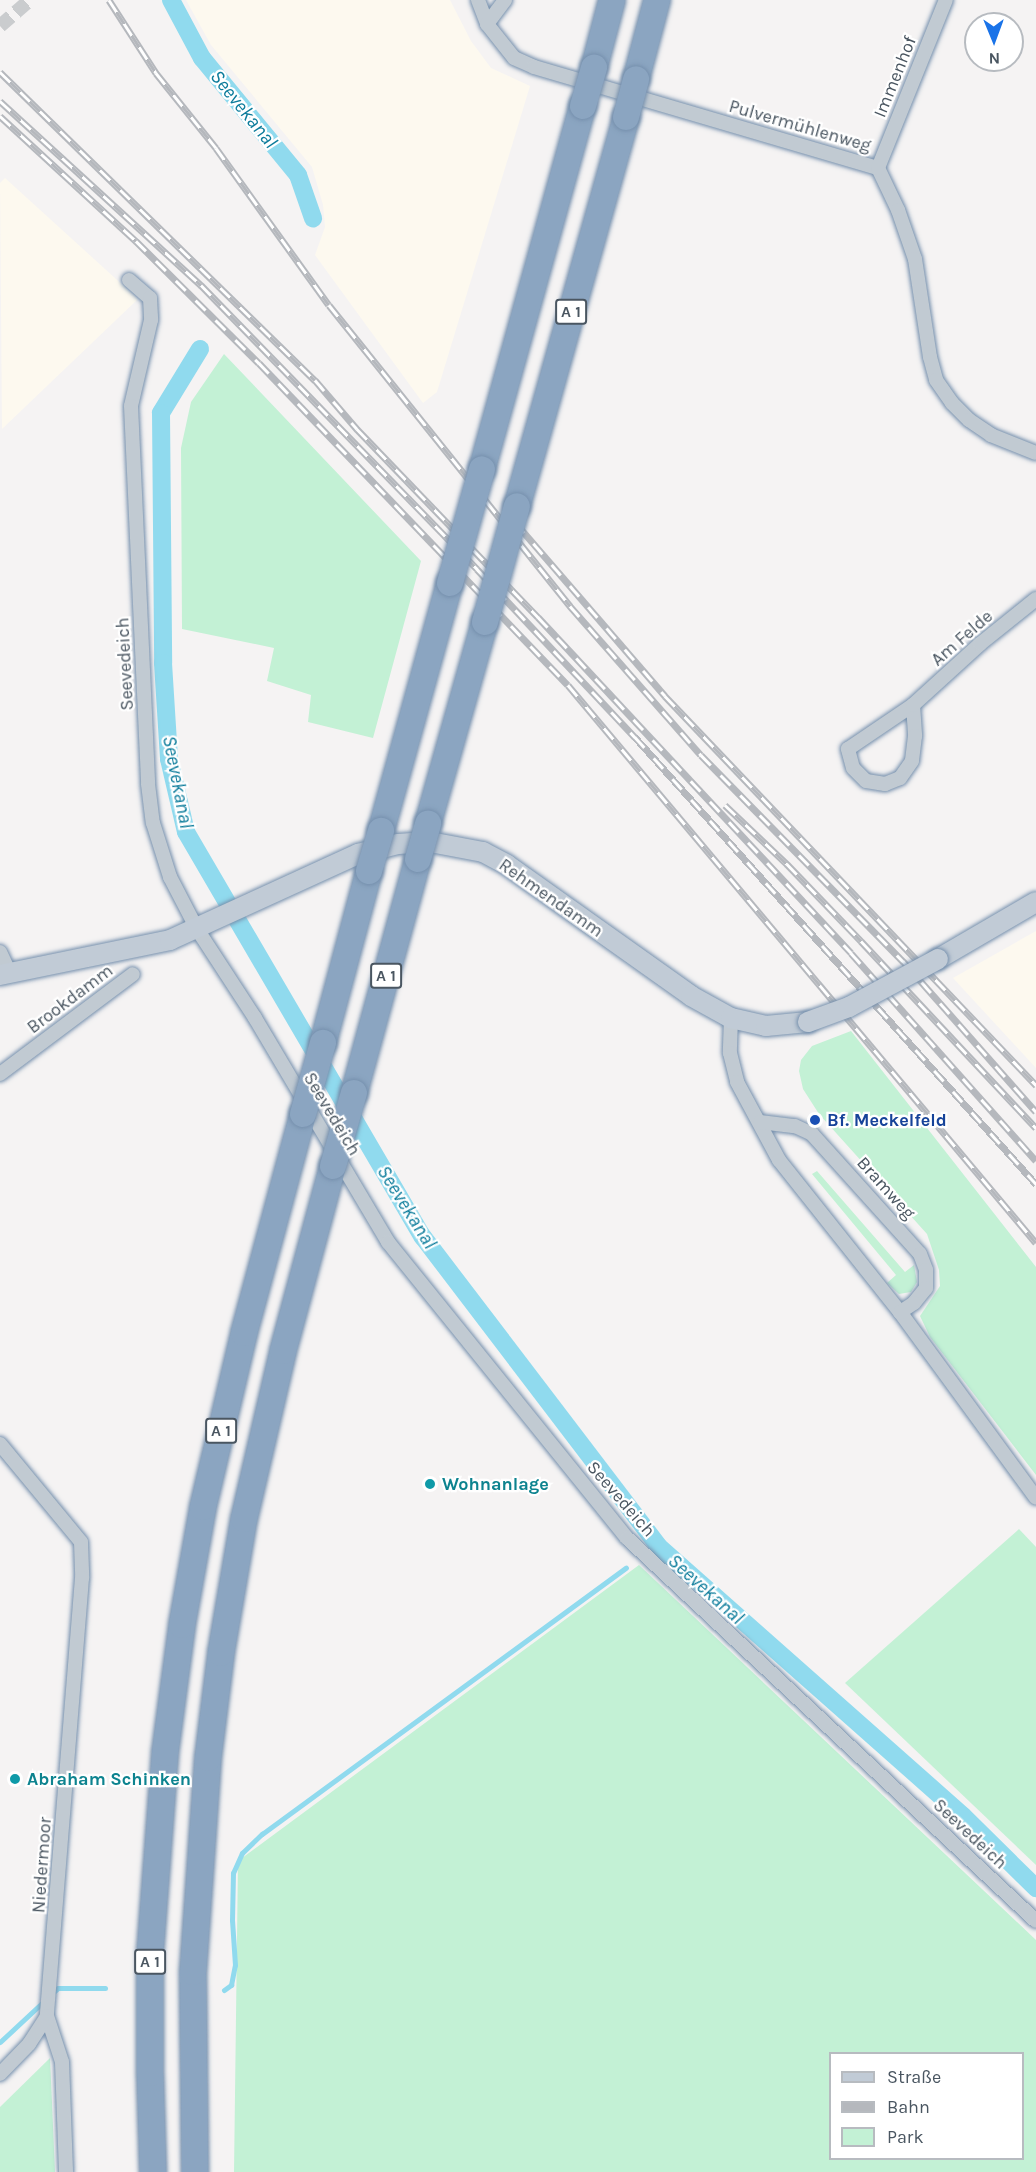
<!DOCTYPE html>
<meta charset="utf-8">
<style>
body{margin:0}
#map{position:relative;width:1036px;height:2172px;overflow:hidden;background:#f5f3f3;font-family:Karla,sans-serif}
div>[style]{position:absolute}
.commercial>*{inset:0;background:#fdf9ef}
.green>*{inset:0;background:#c3f1d5}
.stream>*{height:5px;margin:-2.5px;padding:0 2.5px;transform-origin:2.5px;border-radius:2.5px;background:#90daee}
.canal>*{height:18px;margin:-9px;padding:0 9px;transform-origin:9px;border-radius:9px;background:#90daee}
.street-tunnel>*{height:14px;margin-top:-7px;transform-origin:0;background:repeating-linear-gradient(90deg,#caccce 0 14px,transparent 0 21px)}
.roads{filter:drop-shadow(0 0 2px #7690ad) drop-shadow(0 0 2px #7690ad)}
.street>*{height:14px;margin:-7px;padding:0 7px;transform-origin:7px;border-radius:7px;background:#c1cad2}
.secondary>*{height:20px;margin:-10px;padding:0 10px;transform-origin:10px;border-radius:10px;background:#c1cbd6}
.highway>*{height:26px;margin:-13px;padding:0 13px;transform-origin:13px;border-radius:13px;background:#8ba5c1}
.rail>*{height:7px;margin-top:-3.5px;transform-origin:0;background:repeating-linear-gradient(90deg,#fff 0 14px,#b5b8bd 0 28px);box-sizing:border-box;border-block:2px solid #b5b8bd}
.bridges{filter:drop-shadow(0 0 2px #7690ad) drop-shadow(0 0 2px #7690ad)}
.secondary-bridge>*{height:20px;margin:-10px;padding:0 10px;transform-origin:10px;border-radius:10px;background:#c1cbd6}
.highway-bridge>*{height:26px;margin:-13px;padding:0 13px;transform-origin:13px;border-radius:13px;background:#8ba5c1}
.dots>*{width:16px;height:16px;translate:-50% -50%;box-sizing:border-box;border:3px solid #fff;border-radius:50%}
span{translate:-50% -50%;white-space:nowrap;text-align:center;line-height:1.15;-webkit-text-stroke:4.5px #fff;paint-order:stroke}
.shield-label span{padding:2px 4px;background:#fff;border:2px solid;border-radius:4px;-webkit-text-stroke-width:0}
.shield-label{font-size:16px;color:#4a5661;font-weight:700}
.street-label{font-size:18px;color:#4a5661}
.transit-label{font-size:18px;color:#164399;font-weight:700}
.left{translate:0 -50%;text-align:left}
.culture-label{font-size:18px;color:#0d838f;font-weight:700}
.water-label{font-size:20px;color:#0c7c9b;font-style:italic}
.legend{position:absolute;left:829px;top:2052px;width:195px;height:108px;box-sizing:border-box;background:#fff;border:2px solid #b7bbc0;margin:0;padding:8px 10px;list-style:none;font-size:18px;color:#4a5661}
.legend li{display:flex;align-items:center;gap:12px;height:30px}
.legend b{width:30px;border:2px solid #b7bbc0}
.north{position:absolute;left:964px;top:12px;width:60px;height:60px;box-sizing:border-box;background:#fff;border:2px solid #b7bbc0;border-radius:50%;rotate:179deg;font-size:16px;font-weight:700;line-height:24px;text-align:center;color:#4a5661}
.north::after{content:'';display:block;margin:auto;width:21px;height:27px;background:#1a73e8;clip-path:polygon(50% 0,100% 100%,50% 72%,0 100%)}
</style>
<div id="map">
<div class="commercial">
<div style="clip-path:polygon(186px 0,450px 0,471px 41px,491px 68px,530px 86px,437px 392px,423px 403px,315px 255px,325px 227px,323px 205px,312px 167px,211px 45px)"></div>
<div style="clip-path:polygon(5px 178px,138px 299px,2px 429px,0 183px)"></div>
<div style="clip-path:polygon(1036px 931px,1036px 1068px,953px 978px)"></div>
</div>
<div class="green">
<div style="clip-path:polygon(224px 354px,421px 561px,373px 738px,308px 722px,311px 695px,267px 681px,274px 648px,182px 629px,181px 448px,191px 402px)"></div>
<div style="clip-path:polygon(851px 1031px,1036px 1267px,1036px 1475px,930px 1337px,920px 1316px,940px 1286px,939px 1270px,927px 1234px,819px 1114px,803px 1089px,799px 1071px,801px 1060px,812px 1046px)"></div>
<div style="clip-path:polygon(817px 1171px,905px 1272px,914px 1265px,917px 1282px,911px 1292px,899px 1294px,887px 1283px,896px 1275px,812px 1174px)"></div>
<div style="clip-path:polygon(1019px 1529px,1036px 1547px,1036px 1865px,845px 1683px)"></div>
<div style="clip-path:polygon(evenodd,639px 1565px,1036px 1940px,1036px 2172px,234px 2172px,238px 1861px,639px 1565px,830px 2054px,1022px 2054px,1022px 2158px,830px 2158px,830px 2054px)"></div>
<div style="clip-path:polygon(50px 2058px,55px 2172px,0 2172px,0 2107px)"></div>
</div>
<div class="stream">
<div style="left:224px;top:1990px;width:9px;rotate:-36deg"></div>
<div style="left:231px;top:1985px;width:20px;rotate:-79deg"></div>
<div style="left:235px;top:1965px;width:45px;rotate:-93.8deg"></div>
<div style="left:232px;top:1920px;width:47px;rotate:-88.8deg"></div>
<div style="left:233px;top:1873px;width:22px;rotate:-66deg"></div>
<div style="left:242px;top:1853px;width:28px;rotate:-44deg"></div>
<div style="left:262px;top:1834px;width:451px;rotate:-36.2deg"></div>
<div style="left:51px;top:1994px;width:9px;rotate:-41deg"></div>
<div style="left:58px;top:1988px;width:47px"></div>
<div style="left:0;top:2042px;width:62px;rotate:-43deg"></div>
</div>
<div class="canal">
<div style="left:171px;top:0;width:66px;rotate:61.9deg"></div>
<div style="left:202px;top:58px;width:151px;rotate:50.6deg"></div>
<div style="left:298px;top:175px;width:46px;rotate:70.8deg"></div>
<div style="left:200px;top:349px;width:75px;rotate:121.4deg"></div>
<div style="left:161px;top:413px;width:250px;rotate:89.5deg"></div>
<div style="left:163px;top:663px;width:96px;rotate:86.4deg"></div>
<div style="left:169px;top:759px;width:75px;rotate:76.9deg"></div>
<div style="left:186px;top:832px;width:469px;rotate:59.7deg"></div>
<div style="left:423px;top:1237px;width:388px;rotate:52.7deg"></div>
<div style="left:658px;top:1546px;width:407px;rotate:41.5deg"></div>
<div style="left:963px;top:1816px;width:103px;rotate:44.6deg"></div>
</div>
<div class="street-tunnel">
<div style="left:0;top:26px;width:40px;rotate:-41deg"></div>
</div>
<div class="roads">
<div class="street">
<div style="left:478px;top:0;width:26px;rotate:69deg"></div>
<div style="left:487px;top:24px;width:43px;rotate:51.5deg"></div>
<div style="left:514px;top:58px;width:22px;rotate:24deg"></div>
<div style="left:534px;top:67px;width:359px;rotate:16.4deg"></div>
<div style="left:878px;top:168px;width:47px;rotate:64.5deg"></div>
<div style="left:898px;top:210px;width:52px;rotate:70.9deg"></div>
<div style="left:915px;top:259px;width:99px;rotate:81.3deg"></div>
<div style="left:930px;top:357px;width:24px;rotate:75deg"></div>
<div style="left:936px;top:380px;width:28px;rotate:55deg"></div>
<div style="left:952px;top:403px;width:24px;rotate:45deg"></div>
<div style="left:969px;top:420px;width:27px;rotate:34deg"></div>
<div style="left:991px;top:435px;width:48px;rotate:21.8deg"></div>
<div style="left:487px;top:24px;width:30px;rotate:-53deg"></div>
<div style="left:878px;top:168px;width:181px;rotate:-68deg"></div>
<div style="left:129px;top:280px;width:28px;rotate:41deg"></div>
<div style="left:150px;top:298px;width:22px;rotate:87deg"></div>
<div style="left:151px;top:320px;width:88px;rotate:103.1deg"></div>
<div style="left:131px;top:406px;width:378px;rotate:87.4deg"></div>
<div style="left:148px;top:784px;width:39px;rotate:83deg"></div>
<div style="left:153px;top:823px;width:57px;rotate:72.5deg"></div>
<div style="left:170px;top:877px;width:59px;rotate:62.6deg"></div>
<div style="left:197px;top:929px;width:106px;rotate:56.9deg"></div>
<div style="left:255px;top:1018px;width:261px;rotate:59.3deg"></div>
<div style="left:388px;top:1242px;width:380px;rotate:51.1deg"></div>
<div style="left:627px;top:1538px;width:560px;rotate:43.12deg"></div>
<div style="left:913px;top:705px;width:31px;rotate:86deg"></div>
<div style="left:915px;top:736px;width:25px;rotate:97deg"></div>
<div style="left:912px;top:761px;width:21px;rotate:125deg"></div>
<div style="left:900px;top:778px;width:16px;rotate:158deg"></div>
<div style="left:885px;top:784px;width:19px;rotate:-171deg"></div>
<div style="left:866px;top:781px;width:18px;rotate:-135deg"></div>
<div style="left:853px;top:768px;width:20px;rotate:-105deg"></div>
<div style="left:848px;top:749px;width:78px;rotate:-34.1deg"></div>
<div style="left:913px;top:705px;width:91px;rotate:-42.3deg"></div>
<div style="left:980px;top:644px;width:72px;rotate:-38.8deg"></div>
<div style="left:0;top:952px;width:23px;rotate:65deg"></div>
<div style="left:731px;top:1018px;width:35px;rotate:92deg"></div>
<div style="left:730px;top:1053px;width:30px;rotate:76deg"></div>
<div style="left:737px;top:1082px;width:89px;rotate:61.7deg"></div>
<div style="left:779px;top:1160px;width:194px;rotate:51.5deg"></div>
<div style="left:900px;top:1312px;width:230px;rotate:53.8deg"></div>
<div style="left:0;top:1074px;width:166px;rotate:-36.9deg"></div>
<div style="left:760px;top:1122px;width:35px;rotate:7deg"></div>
<div style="left:795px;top:1126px;width:19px;rotate:25deg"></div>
<div style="left:812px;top:1134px;width:161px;rotate:48deg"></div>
<div style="left:920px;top:1254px;width:17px;rotate:69deg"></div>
<div style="left:926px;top:1270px;width:18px;rotate:90deg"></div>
<div style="left:926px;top:1288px;width:19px;rotate:129deg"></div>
<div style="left:914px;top:1303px;width:17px;rotate:147deg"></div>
<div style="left:0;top:1444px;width:127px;rotate:50.4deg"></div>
<div style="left:81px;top:1542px;width:36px;rotate:88deg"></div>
<div style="left:82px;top:1578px;width:439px;rotate:94.6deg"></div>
<div style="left:47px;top:2016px;width:48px;rotate:71.9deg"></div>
<div style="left:62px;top:2062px;width:110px;rotate:87.9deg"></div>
<div style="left:0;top:2074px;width:42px;rotate:-46deg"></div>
<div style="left:29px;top:2044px;width:33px;rotate:-57deg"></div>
</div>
<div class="secondary">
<div style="left:938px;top:959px;width:113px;rotate:-30.2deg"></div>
<div style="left:0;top:975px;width:174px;rotate:-11.6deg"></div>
<div style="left:170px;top:940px;width:207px;rotate:-24.6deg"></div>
<div style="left:358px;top:854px;width:41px;rotate:-14deg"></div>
<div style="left:398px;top:844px;width:32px;rotate:-4deg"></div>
<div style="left:430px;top:842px;width:54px;rotate:10.7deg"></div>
<div style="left:483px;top:852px;width:27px;rotate:28deg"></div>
<div style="left:507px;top:865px;width:226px;rotate:35.4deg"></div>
<div style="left:691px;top:996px;width:46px;rotate:28.8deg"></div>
<div style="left:731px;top:1018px;width:36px;rotate:13deg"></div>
<div style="left:766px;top:1026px;width:42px;rotate:-5.4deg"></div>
</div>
<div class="highway">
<div style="left:594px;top:68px;width:70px;rotate:-75.2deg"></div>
<div style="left:636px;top:79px;width:82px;rotate:-75.1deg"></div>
<div style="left:482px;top:469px;width:377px;rotate:-74.5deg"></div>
<div style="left:517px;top:506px;width:404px;rotate:-74.3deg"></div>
<div style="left:428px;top:823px;width:209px;rotate:-74.2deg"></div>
<div style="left:381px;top:831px;width:257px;rotate:-74.5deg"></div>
<div style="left:323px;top:1043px;width:178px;rotate:-75deg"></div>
<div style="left:354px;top:1093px;width:243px;rotate:-74.7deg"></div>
<div style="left:153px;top:2172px;width:99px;rotate:-91.7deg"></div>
<div style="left:150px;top:2073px;width:119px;rotate:-90deg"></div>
<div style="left:150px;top:1954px;width:202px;rotate:-85.7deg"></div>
<div style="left:165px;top:1753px;width:129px;rotate:-82.4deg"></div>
<div style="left:182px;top:1625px;width:120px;rotate:-79.9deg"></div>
<div style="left:203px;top:1507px;width:179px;rotate:-76.7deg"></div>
<div style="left:244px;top:1333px;width:227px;rotate:-74.9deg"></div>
<div style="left:195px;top:2172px;width:200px;rotate:-90.6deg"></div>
<div style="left:193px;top:1972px;width:215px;rotate:-86deg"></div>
<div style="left:208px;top:1758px;width:106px;rotate:-82.9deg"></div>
<div style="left:221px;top:1653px;width:136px;rotate:-80.3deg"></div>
<div style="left:244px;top:1519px;width:172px;rotate:-76.9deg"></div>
<div style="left:283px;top:1351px;width:192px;rotate:-74.9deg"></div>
</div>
</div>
<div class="rail">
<div style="left:109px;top:0;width:87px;rotate:57.2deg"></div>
<div style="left:156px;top:73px;width:96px;rotate:51.3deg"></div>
<div style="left:216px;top:148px;width:193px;rotate:54.3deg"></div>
<div style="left:329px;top:305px;width:386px;rotate:51.3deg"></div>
<div style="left:570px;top:606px;width:198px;rotate:48.7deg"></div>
<div style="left:701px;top:755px;width:289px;rotate:45.6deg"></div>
<div style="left:903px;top:961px;width:201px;rotate:48.6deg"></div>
<div style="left:0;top:72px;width:441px;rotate:44.4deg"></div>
<div style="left:315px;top:380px;width:65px;rotate:49.4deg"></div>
<div style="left:357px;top:429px;width:261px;rotate:46.1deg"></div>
<div style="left:538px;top:617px;width:459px;rotate:47deg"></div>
<div style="left:851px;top:953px;width:278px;rotate:48.3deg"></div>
<div style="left:0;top:101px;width:273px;rotate:42.5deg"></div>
<div style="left:201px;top:285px;width:396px;rotate:45.8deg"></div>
<div style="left:477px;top:569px;width:231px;rotate:46.8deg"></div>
<div style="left:635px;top:737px;width:601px;rotate:48.1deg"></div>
<div style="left:0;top:116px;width:185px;rotate:42.6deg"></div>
<div style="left:136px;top:241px;width:173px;rotate:44.8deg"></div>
<div style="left:259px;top:363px;width:446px;rotate:46.2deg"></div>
<div style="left:568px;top:685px;width:728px;rotate:50.01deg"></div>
<div style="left:515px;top:522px;width:230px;rotate:49.2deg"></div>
<div style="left:665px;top:696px;width:538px;rotate:46.36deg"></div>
<div style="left:725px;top:805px;width:86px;rotate:43.6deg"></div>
<div style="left:787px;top:864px;width:107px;rotate:46.1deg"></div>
<div style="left:861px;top:941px;width:256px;rotate:46.9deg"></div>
</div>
<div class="bridges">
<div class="secondary-bridge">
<div style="left:808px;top:1022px;width:44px;rotate:-20.1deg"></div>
<div style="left:849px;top:1007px;width:101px;rotate:-28.3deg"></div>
</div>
<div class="highway-bridge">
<div style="left:583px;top:106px;width:40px;rotate:-74deg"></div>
<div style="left:626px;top:117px;width:39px;rotate:-75deg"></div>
<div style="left:450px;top:583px;width:118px;rotate:-74.3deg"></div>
<div style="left:485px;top:622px;width:120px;rotate:-74.6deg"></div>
<div style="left:418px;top:859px;width:37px;rotate:-74deg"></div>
<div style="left:369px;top:871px;width:42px;rotate:-73.3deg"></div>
<div style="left:303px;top:1114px;width:74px;rotate:-74.3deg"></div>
<div style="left:333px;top:1166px;width:76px;rotate:-74deg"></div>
</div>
</div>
<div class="dots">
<div style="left:815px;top:1120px;background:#1a4fb4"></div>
<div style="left:430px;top:1484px;background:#0f9aa8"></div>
<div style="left:15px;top:1779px;background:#0f9aa8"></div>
</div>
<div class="shield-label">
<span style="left:571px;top:312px">A 1</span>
<span style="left:386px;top:976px">A 1</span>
<span style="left:221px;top:1431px">A 1</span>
<span style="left:150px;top:1962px">A 1</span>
</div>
<div class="street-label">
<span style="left:895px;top:77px;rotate:-68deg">Immenhof</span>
<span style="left:800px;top:126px;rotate:16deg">Pulvermühlenweg</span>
<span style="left:962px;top:638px;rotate:-41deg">Am Felde</span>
<span style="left:125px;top:664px;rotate:-93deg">Seevedeich</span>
<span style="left:551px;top:898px;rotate:35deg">Rehmendamm</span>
<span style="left:70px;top:999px;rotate:-37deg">Brookdamm</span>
<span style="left:332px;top:1114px;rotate:59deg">Seevedeich</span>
<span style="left:886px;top:1188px;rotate:48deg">Bramweg</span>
<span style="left:621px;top:1499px;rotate:49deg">Seevedeich</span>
<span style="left:970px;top:1834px;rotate:43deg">Seevedeich</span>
<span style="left:42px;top:1865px;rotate:-86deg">Niedermoor</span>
</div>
<div class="transit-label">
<span class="left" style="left:827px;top:1120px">Bf. Meckelfeld</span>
</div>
<div class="culture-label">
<span class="left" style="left:442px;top:1484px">Wohnanlage</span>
<span class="left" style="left:27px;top:1779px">Abraham Schinken</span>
</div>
<div class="water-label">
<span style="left:244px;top:109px;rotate:51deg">Seevekanal</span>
<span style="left:178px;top:782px;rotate:79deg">Seevekanal</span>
<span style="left:407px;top:1207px;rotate:58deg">Seevekanal</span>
<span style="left:706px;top:1589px;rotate:42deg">Seevekanal</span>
</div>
<ul class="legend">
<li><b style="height:8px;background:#c1cbd6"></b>Straße</li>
<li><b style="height:8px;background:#b5b8bd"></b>Bahn</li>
<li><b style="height:16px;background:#c3f1d5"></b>Park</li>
</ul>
<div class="north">N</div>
</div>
